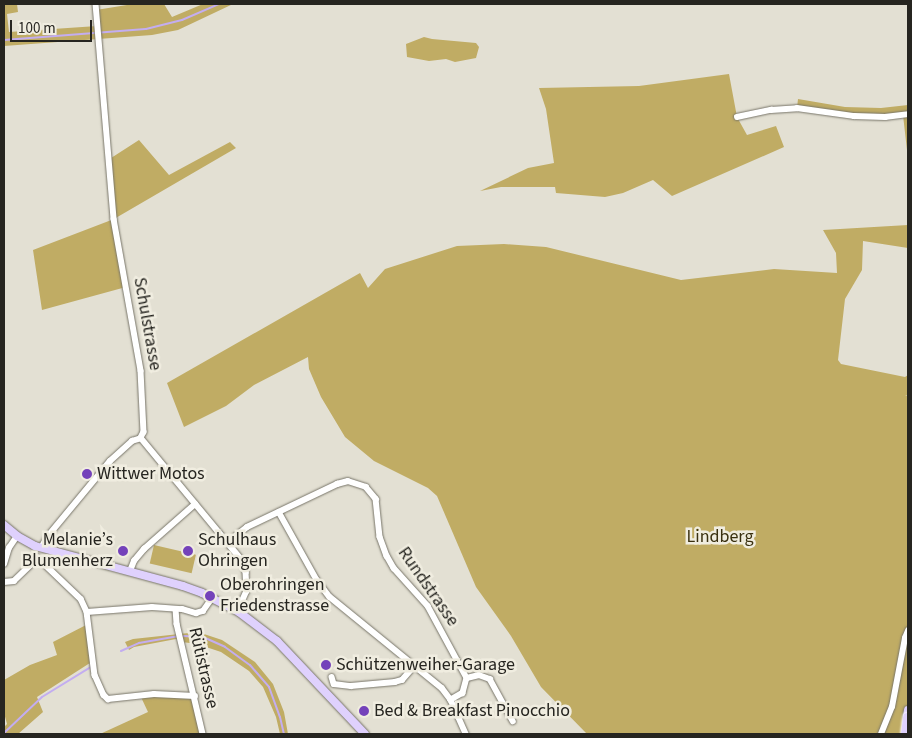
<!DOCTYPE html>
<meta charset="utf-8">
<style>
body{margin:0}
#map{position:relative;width:912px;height:738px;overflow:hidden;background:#e3e0d3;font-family:"Source Sans 3",sans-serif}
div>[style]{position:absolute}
.green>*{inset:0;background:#c0ac64;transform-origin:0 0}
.stream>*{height:2px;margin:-1px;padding:0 1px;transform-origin:1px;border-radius:1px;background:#c3adf0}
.roads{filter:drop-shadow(0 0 1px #787569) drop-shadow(0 0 1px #787569)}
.minor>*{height:5.5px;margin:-2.75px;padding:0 2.75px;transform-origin:2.75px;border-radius:2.75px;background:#fff}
.major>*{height:8px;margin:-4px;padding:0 4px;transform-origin:4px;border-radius:4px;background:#dfd1fd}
.bridges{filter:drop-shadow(0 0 1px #fff) drop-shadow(0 0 1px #fff)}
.major-bridge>*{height:8px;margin:-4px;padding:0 4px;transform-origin:4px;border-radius:4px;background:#dfd1fd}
.dots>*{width:14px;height:14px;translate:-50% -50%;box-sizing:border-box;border:2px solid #f0ede0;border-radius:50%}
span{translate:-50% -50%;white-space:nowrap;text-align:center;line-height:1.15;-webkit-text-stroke:5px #f0ede0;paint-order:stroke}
.street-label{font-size:18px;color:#262520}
.poi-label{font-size:18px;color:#262520}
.left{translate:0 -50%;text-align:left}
.right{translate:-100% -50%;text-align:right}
.park-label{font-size:18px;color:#39300f}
.frame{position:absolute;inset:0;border:5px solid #262520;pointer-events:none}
.scale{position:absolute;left:10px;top:20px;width:82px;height:22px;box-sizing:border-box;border:2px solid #262520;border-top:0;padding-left:6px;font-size:15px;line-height:18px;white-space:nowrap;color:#262520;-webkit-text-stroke:4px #f0ede0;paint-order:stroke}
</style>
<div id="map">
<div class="green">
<div style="clip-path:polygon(4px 4px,17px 4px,18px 12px,7px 14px,9px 32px,97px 26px,96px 10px,133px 4px,164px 4px,172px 17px,203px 4px,233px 4px,178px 30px,152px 35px,4px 46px)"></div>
<div style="clip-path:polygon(424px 37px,432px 39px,476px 43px,479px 47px,476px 58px,455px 62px,446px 59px,429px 61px,407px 57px,406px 44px)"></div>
<div style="clip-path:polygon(729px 74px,737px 117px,747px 135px,776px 126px,784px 147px,672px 196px,653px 180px,623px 193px,605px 197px,556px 193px,555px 187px,501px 187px,480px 191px,528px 168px,554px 163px,546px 109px,539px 88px,639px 86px)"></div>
<div style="clip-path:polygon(798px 99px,845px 107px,881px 108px,908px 105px,908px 159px,903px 115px,885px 117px,797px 108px)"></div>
<div style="clip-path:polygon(139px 140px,169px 175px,230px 142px,236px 148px,114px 219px,126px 287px,42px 310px,33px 250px,114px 219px,108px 160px)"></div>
<div style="clip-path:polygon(908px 225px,908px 248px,863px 241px,862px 270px,845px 299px,838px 360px,841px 364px,905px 377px,908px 375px,908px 395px,905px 395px,908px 396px,908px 734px,587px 734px,541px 687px,511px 636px,476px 587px,437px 496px,428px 488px,374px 461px,345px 437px,321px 397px,309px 369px,308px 357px,254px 385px,226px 406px,184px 427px,167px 383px,360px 273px,368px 288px,385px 269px,457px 246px,504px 244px,546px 247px,681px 280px,774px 269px,837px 273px,836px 253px,823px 230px)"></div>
<div style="left:154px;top:545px;width:43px;height:19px;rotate:13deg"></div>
<div style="clip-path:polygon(88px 624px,93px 661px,37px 697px,43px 712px,18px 734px,4px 734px,4px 727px,7px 724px,4px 713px,4px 680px,30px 665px,57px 655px,53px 642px)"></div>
<div style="clip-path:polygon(198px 632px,222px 640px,255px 662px,273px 684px,284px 712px,288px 734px,280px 734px,276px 717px,263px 687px,249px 671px,221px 652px,197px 644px,182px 642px,176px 639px,134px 647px,129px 650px,125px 642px,133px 639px)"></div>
<div style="clip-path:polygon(140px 695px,195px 696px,203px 734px,100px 734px,148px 712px)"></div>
</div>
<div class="stream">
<div style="left:4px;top:40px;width:142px;rotate:-4.4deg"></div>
<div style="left:146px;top:29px;width:37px;rotate:-14deg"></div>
<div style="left:182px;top:20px;width:40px;rotate:-23.4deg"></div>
<div style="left:184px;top:636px;width:19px;rotate:3deg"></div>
<div style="left:203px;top:637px;width:24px;rotate:24deg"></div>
<div style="left:225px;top:647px;width:31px;rotate:36deg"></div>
<div style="left:250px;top:665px;width:29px;rotate:49deg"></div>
<div style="left:269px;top:687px;width:32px;rotate:70deg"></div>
<div style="left:280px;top:717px;width:17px;rotate:77deg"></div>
<div style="left:121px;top:651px;width:20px;rotate:-24deg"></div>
<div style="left:139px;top:643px;width:39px;rotate:-10deg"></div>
<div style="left:4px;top:733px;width:52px;rotate:-43.5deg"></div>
<div style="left:42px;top:697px;width:57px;rotate:-31.5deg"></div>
</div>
<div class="roads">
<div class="minor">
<div style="left:96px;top:4px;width:216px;rotate:85.2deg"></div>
<div style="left:114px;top:219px;width:154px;rotate:79.9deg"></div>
<div style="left:141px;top:371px;width:61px;rotate:87.2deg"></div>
<div style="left:144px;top:432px;width:7px;rotate:117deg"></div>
<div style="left:141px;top:438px;width:157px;rotate:50.4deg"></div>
<div style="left:241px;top:559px;width:14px;rotate:69deg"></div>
<div style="left:246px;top:572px;width:19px;rotate:87deg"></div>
<div style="left:247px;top:591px;width:22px;rotate:114deg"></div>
<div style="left:737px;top:117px;width:35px;rotate:-12deg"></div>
<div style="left:771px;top:110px;width:26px;rotate:-4deg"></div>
<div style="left:797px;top:108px;width:58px;rotate:8deg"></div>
<div style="left:854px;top:116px;width:31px;rotate:2deg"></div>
<div style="left:885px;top:117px;width:23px;rotate:-7deg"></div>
<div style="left:279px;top:512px;width:78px;rotate:60.8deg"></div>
<div style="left:317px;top:580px;width:21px;rotate:53deg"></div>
<div style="left:330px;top:597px;width:144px;rotate:39.1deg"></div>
<div style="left:442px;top:688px;width:15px;rotate:53deg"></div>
<div style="left:451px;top:700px;width:37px;rotate:66deg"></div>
<div style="left:228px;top:542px;width:24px;rotate:-38deg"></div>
<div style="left:247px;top:527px;width:100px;rotate:-25.5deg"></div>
<div style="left:337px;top:484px;width:11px;rotate:-15deg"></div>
<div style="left:348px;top:481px;width:19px;rotate:18deg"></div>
<div style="left:366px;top:487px;width:16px;rotate:50deg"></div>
<div style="left:376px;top:499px;width:38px;rotate:84deg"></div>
<div style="left:380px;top:537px;width:20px;rotate:70deg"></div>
<div style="left:387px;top:556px;width:14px;rotate:60deg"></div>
<div style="left:394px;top:568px;width:51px;rotate:48.2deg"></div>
<div style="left:428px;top:606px;width:82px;rotate:61.6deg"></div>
<div style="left:467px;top:678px;width:16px;rotate:105deg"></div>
<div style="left:463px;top:693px;width:14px;rotate:150deg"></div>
<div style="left:41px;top:548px;width:14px;rotate:-60deg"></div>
<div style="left:48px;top:536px;width:97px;rotate:-50.4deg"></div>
<div style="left:110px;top:461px;width:30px;rotate:-42deg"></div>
<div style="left:132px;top:441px;width:9px;rotate:-18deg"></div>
<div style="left:4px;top:564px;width:17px;rotate:-73deg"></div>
<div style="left:9px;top:548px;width:14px;rotate:-56deg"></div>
<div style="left:130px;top:571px;width:11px;rotate:-68deg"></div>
<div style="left:134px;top:561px;width:16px;rotate:-50deg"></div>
<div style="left:144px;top:549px;width:68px;rotate:-41.4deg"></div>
<div style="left:4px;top:582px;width:10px;rotate:-6deg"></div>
<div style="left:14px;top:581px;width:33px;rotate:-44deg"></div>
<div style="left:38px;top:558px;width:59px;rotate:43.6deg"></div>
<div style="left:81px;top:599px;width:14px;rotate:65deg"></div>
<div style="left:87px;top:612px;width:64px;rotate:82.8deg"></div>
<div style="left:95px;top:675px;width:22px;rotate:66deg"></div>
<div style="left:104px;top:695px;width:6px;rotate:45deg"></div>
<div style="left:108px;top:699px;width:46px;rotate:-6.2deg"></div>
<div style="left:154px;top:694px;width:41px;rotate:2.8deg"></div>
<div style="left:176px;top:609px;width:15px;rotate:86deg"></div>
<div style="left:177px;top:624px;width:113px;rotate:76.7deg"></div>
<div style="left:87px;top:612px;width:65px;rotate:-4.4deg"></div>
<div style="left:152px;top:607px;width:30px;rotate:4deg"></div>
<div style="left:182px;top:609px;width:15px;rotate:16deg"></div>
<div style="left:196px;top:613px;width:7px;rotate:-16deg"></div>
<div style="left:203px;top:611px;width:16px;rotate:-55deg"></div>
<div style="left:332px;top:677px;width:7px;rotate:74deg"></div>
<div style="left:334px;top:684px;width:17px;rotate:7deg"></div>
<div style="left:351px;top:686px;width:44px;rotate:-5.2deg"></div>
<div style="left:395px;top:682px;width:7px;rotate:-16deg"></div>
<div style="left:402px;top:680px;width:18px;rotate:-49deg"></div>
<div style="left:467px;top:678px;width:12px;rotate:-14deg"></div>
<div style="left:479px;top:675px;width:12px;rotate:20deg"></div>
<div style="left:490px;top:679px;width:48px;rotate:61.3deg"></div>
<div style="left:881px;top:734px;width:29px;rotate:-68deg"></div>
<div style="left:892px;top:707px;width:70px;rotate:-79.3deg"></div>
<div style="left:905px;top:638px;width:8px;rotate:-67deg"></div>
</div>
<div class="major">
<div style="left:4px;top:525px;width:17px;rotate:40deg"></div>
<div style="left:17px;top:536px;width:21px;rotate:29deg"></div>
<div style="left:35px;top:546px;width:153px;rotate:15.1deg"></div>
<div style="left:183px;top:586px;width:20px;rotate:20deg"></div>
<div style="left:202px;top:593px;width:42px;rotate:27.2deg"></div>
<div style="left:239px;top:612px;width:48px;rotate:37.3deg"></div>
<div style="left:277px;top:641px;width:128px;rotate:46.6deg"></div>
<div style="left:907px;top:717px;width:7px;rotate:-82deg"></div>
</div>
</div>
<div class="bridges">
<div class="major-bridge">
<div style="left:905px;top:734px;width:17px;rotate:-83deg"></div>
</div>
</div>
<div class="dots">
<div style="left:87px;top:474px;background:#7442ba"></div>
<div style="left:123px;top:551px;background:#7442ba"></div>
<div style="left:188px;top:551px;background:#7442ba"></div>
<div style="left:210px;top:596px;background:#7442ba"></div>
<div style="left:326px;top:665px;background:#7442ba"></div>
<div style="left:364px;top:711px;background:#7442ba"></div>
</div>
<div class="street-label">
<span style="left:147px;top:324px;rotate:80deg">Schulstrasse</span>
<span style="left:428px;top:587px;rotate:55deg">Rundstrasse</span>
<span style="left:203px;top:668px;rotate:77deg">Rütistrasse</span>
</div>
<div class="poi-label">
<span class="left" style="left:97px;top:474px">Wittwer Motos</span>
<span class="right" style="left:113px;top:551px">Melanie’s<br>Blumenherz</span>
<span class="left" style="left:198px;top:551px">Schulhaus<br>Ohringen</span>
<span class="left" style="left:220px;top:596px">Oberohringen<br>Friedenstrasse</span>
<span class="left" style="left:336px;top:665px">Schützenweiher-Garage</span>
<span class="left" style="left:374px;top:711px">Bed &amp; Breakfast Pinocchio</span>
</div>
<div class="park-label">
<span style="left:720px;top:537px">Lindberg</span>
</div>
<div class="frame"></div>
<div class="scale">100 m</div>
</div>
